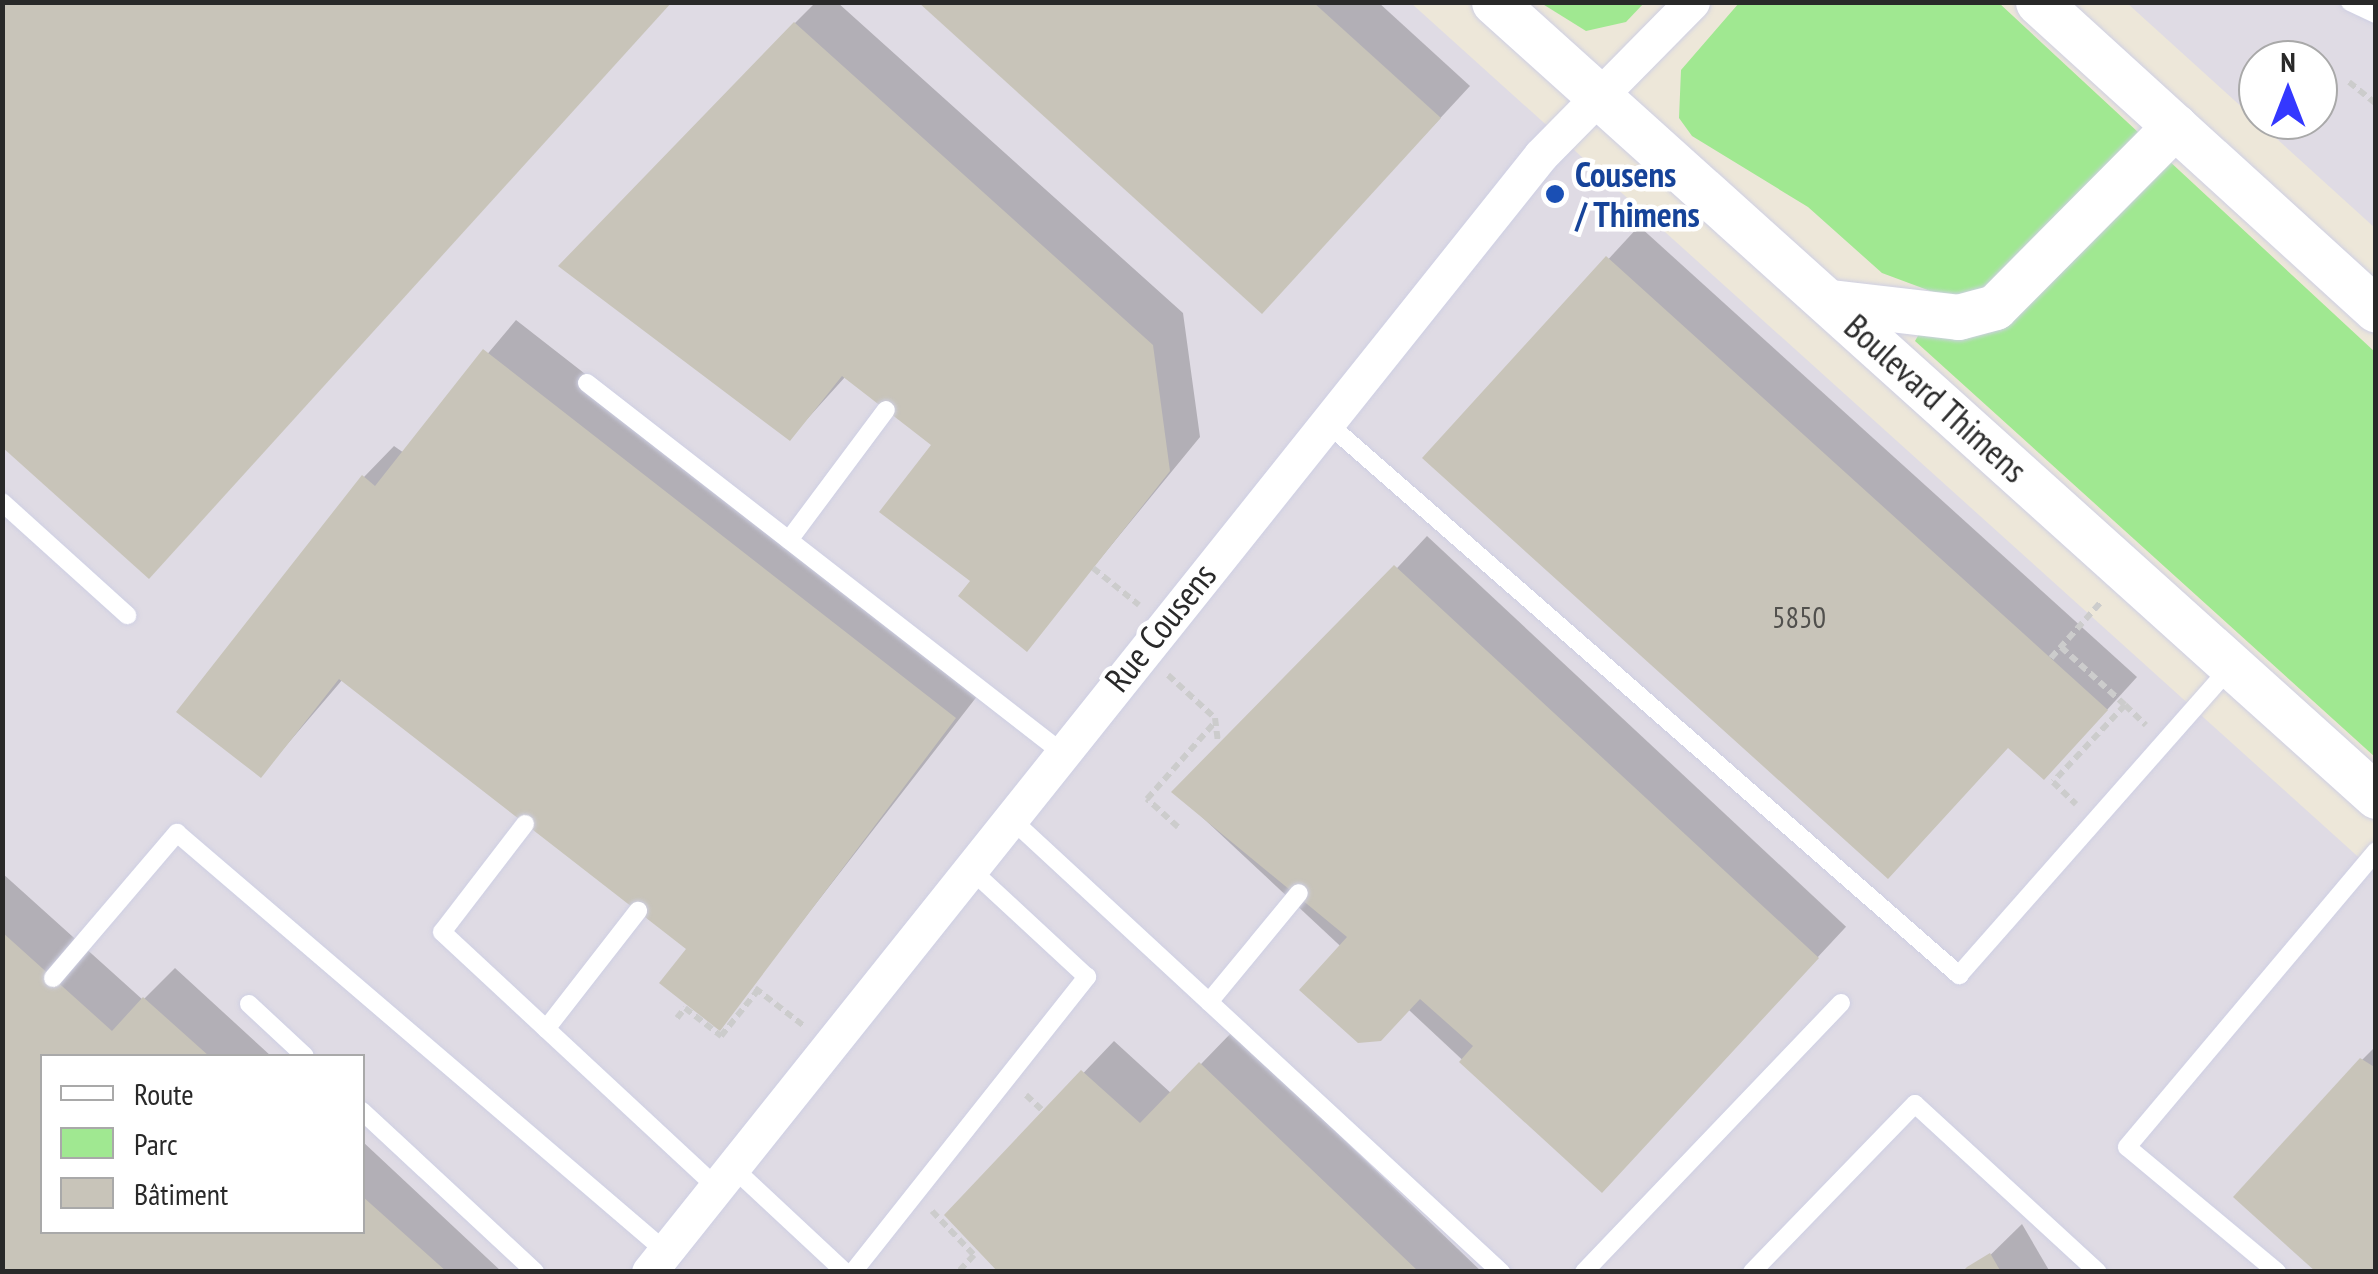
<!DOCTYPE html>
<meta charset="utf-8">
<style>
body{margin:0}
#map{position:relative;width:2378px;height:1274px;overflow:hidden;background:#ede7d9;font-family:"PT Sans Narrow",sans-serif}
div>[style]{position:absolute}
.industrial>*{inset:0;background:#dfdbe4}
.green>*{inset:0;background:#a0e891}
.shadow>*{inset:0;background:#0003;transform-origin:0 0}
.building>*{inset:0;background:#c8c4b9}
.path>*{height:6px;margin-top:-3px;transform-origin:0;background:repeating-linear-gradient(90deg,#ccc 0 8px,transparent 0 13px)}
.roads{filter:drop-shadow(0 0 2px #cecfe3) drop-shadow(0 0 2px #cecfe3)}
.service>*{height:18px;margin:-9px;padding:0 9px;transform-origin:9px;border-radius:9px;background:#fff}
.minor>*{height:35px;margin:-17.5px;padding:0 17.5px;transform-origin:17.5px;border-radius:17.5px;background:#fff}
.tertiary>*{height:45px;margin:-22.5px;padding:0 22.5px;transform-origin:22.5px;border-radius:22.5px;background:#fff}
.dots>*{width:28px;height:28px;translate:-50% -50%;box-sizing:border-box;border:5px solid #fff;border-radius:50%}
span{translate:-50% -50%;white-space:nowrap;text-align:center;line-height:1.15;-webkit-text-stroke:9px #fff;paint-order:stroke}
.number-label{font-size:30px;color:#51504d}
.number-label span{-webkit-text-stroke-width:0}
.transit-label{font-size:35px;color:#164399;font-weight:700}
.left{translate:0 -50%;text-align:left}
.street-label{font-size:35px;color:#292929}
.frame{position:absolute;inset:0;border:5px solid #292929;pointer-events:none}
.legend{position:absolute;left:40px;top:1054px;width:325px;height:180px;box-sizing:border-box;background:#fff;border:2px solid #a9a9a9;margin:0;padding:12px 18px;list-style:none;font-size:30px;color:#292929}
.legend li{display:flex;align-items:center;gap:20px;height:50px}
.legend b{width:50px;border:2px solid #a9a9a9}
.north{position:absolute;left:2238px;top:40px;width:100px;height:100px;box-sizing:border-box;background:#fff;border:2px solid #a9a9a9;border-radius:50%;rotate:0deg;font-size:28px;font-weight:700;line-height:40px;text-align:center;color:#292929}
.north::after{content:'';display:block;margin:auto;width:35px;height:45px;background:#3438ff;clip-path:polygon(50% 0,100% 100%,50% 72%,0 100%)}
</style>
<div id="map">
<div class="industrial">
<div style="clip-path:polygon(evenodd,2px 3px,1411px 3px,2375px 872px,2375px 1271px,3px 1271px,2px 3px,42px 1056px,362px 1056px,362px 1232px,42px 1232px,42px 1056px)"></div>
<div style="clip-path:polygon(evenodd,2127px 3px,2375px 3px,2375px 228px,2127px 3px,2258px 60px,2318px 60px,2318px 120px,2258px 120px,2258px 60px)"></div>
</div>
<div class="green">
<div style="clip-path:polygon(1541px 3px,1644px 3px,1626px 22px,1586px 31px)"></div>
<div style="clip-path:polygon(1739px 3px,1999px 3px,2375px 352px,2375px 757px,1915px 341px,1941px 295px,1882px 273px,1808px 207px,1692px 136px,1679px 118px,1681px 70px)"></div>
</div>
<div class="shadow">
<div style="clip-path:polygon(816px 2px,837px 2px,1183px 313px,1200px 437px,1027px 648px,973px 581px,934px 444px,846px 376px,790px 438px,795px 23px)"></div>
<div style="clip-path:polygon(922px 2px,1378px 2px,1470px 86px,1262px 311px)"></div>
<div style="clip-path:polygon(1639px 226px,2137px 677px,2074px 746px,1425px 458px)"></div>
<div style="clip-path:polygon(516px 320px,985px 686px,720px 1027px,689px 948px,343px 679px,261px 775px,364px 477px,394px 446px,404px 453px)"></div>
<div style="left:1427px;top:536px;width:573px;height:359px;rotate:43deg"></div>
<div style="clip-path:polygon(2px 873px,143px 1000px,175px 968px,271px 1056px,42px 1056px,42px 1232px,362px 1232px,362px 1141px,502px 1272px,2px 1272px)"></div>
<div style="clip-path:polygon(1232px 1032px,1482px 1272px,1001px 1272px,948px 1215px,1114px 1041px,1172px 1094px)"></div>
<div style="clip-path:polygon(2376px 1046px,2376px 1272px,2362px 1060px)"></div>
<div style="clip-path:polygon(2022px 1224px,2050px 1272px,1973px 1272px)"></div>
</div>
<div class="building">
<div style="clip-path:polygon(2px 2px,672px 2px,149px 579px,2px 447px)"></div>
<div style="clip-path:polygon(918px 2px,1313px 2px,1441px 118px,1262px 314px)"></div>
<div style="clip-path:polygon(794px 22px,1153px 345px,1170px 471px,1027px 652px,958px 596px,970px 581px,879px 512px,931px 445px,842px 376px,790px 441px,558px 266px)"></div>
<div style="clip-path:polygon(1606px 256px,2108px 710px,2044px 780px,2008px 748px,1888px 879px,1422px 458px)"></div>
<div style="clip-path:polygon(483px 349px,956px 718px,720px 1031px,659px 983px,686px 949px,339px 679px,261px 778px,176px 712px,362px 475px,375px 486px)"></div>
<div style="clip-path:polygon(1394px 565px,1819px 958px,1602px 1193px,1459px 1062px,1473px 1046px,1420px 999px,1381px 1041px,1358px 1043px,1299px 990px,1347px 937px,1171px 792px)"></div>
<div style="clip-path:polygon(2px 932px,112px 1031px,143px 997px,209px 1056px,42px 1056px,42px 1232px,362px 1232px,362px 1196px,447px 1272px,2px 1272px)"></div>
<div style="clip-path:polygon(2360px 1058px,2376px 1068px,2376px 1272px,2316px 1272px,2233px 1197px)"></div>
<div style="clip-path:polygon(1199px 1062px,1419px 1272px,998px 1272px,944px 1215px,1081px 1070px,1140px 1123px)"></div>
<div style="clip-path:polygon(1990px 1253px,2001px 1272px,1962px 1272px,1967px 1267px)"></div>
</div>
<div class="path">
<div style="left:2349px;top:82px;width:35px;rotate:39deg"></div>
<div style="left:1093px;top:568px;width:59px;rotate:38.8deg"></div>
<div style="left:2061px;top:647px;width:86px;rotate:42.2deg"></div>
<div style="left:2125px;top:705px;width:105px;rotate:133.1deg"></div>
<div style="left:2053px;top:782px;width:32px;rotate:44deg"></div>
<div style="left:2051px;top:658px;width:74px;rotate:-48.3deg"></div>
<div style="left:1168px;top:675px;width:64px;rotate:42.5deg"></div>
<div style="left:1215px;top:718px;width:23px;rotate:83deg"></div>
<div style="left:2125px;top:705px;width:29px;rotate:44deg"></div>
<div style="left:1178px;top:827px;width:42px;rotate:-137.9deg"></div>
<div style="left:1147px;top:799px;width:104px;rotate:-48.5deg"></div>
<div style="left:755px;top:988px;width:62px;rotate:37.8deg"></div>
<div style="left:677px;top:1018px;width:13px;rotate:-51deg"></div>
<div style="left:685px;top:1008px;width:46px;rotate:37.9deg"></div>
<div style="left:721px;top:1036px;width:59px;rotate:-51.2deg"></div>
<div style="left:2374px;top:1022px;width:2px;rotate:27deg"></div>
<div style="left:1026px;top:1095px;width:23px;rotate:43deg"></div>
<div style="left:932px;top:1211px;width:61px;rotate:46.3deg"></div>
<div style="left:974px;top:1255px;width:23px;rotate:133deg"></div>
</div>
<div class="roads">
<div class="service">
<div style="left:2350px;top:2px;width:29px;rotate:25deg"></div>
<div style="left:587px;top:383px;width:599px;rotate:37.88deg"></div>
<div style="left:1326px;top:422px;width:841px;rotate:41.14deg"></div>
<div style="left:1959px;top:975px;width:412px;rotate:-48.6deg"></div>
<div style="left:2px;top:502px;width:169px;rotate:42.1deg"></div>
<div style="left:789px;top:540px;width:162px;rotate:-53.3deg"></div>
<div style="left:1008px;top:816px;width:672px;rotate:42.77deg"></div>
<div style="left:525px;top:824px;width:136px;rotate:127.5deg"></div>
<div style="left:442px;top:932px;width:369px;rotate:42.9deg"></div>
<div style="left:53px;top:978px;width:191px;rotate:-49.5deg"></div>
<div style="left:177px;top:833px;width:641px;rotate:40.57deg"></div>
<div style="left:1209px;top:1002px;width:141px;rotate:-50.5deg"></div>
<div style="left:249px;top:1004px;width:76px;rotate:42.9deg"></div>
<div style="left:546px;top:1029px;width:150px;rotate:-52.1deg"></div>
<div style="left:362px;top:1111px;width:236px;rotate:42.9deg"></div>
<div style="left:728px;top:1163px;width:160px;rotate:43deg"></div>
<div style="left:853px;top:1272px;width:377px;rotate:-51.6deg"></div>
<div style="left:1087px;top:977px;width:163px;rotate:-137.2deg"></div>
<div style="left:1584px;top:1272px;width:372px;rotate:-46.3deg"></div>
<div style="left:1752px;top:1272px;width:234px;rotate:-45.9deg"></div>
<div style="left:1915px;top:1104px;width:248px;rotate:42.6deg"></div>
<div style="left:2277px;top:1272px;width:195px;rotate:-140.2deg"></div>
<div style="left:2127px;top:1147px;width:387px;rotate:-49.9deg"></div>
</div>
<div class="minor">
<div style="left:649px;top:1272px;width:1429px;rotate:-51.39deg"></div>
<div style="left:1541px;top:155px;width:215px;rotate:-45.4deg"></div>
</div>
<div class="tertiary">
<div style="left:1494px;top:2px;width:1187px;rotate:41.99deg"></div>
<div style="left:2038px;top:2px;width:457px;rotate:42.3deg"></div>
<div style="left:1831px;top:302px;width:128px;rotate:6.7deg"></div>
<div style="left:1958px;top:317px;width:38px;rotate:-15deg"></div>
<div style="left:1995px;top:307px;width:255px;rotate:-45.2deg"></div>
</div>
</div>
<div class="dots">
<div style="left:1555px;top:194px;background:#1a4fb4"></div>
</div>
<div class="number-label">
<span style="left:1799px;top:617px">5850</span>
</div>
<div class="transit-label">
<span class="left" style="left:1575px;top:194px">Cousens<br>/ Thimens</span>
</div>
<div class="street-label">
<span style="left:1936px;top:398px;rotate:42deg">Boulevard Thimens</span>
<span style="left:1160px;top:627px;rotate:-51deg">Rue Cousens</span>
</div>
<div class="frame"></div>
<ul class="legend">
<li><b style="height:12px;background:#fff"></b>Route</li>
<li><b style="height:28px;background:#a0e891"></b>Parc</li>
<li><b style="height:28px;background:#c8c4b9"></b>Bâtiment</li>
</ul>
<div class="north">N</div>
</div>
